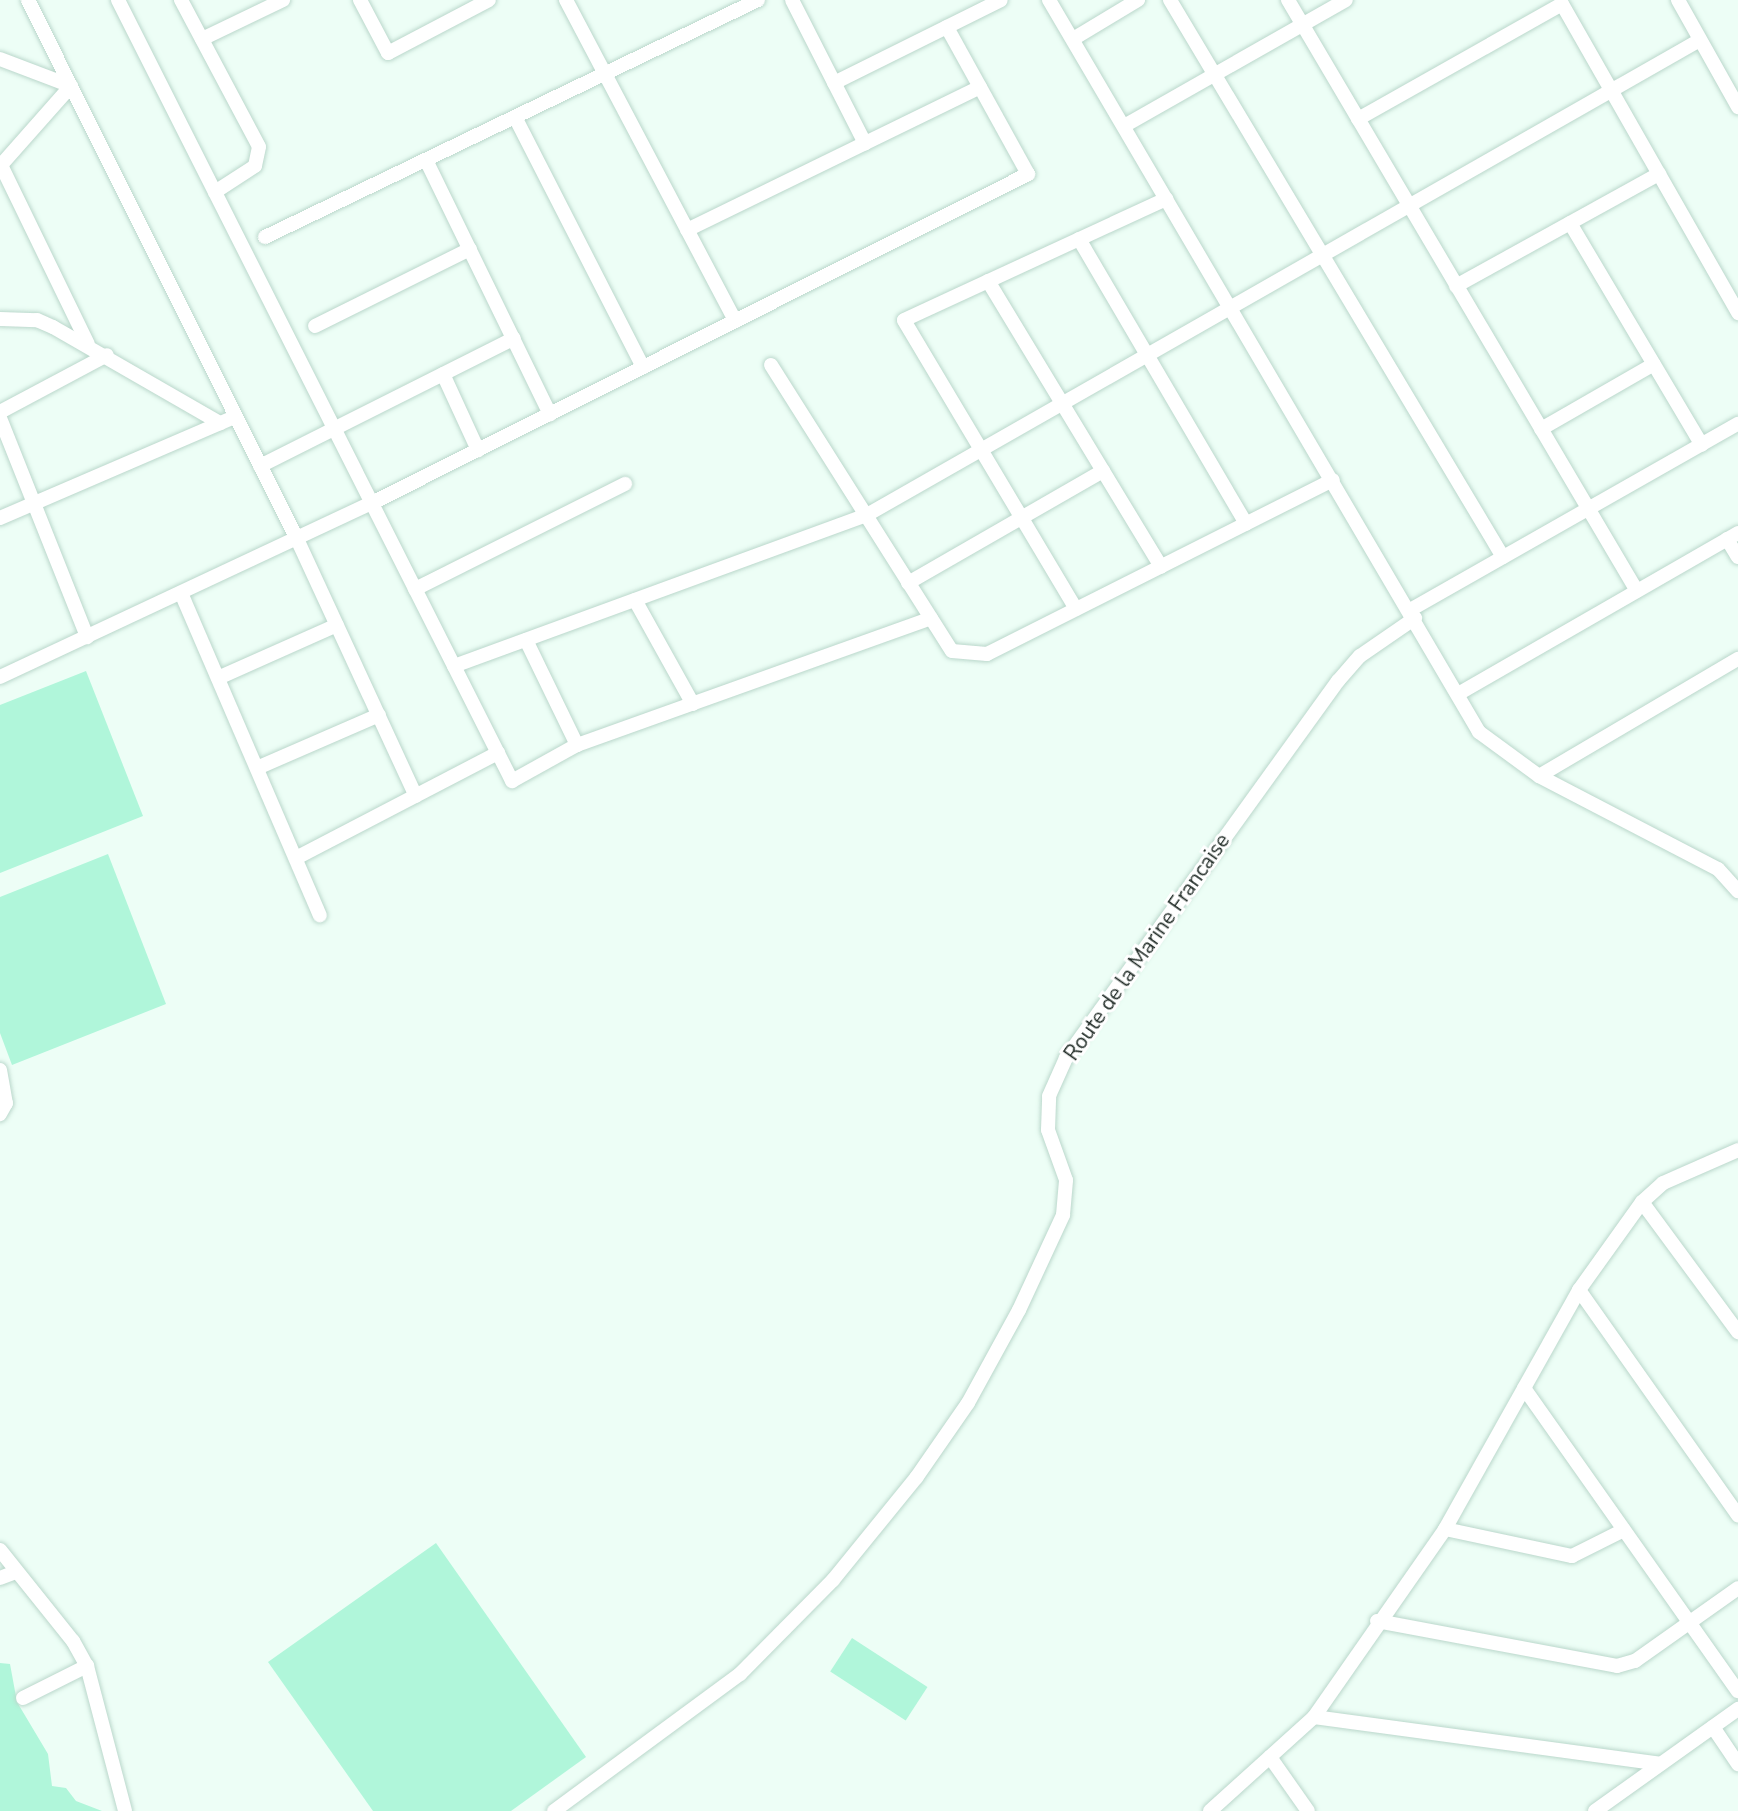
<!DOCTYPE html>
<style>
body{margin:0}
#map{position:relative;width:1738px;height:1811px;overflow:hidden;background:#edfef6;font-family:"Nunito Sans",sans-serif}
div>[style]{position:absolute}
.green>*{inset:0;background:#b0f6da;transform-origin:0 0}
.roads{filter:drop-shadow(0 0 2px #bad7cb) drop-shadow(0 0 2px #bad7cb)}
.street>*{height:14px;margin:-7px;padding:0 7px;transform-origin:7px;border-radius:7px;background:#fff}
span{translate:-50% -50%;white-space:nowrap;text-align:center;line-height:1.15;-webkit-text-stroke:6px #fff;paint-order:stroke}
.street-label{font-size:21px;color:#1e2924}
</style>
<div id="map">
<div class="green">
<div style="clip-path:polygon(86px 671px,143px 816px,0 873px,0 705px)"></div>
<div style="clip-path:polygon(108px 854px,166px 1004px,12px 1065px,0 1033px,0 897px)"></div>
<div style="clip-path:polygon(436px 1543px,586px 1757px,511px 1811px,373px 1811px,268px 1662px)"></div>
<div style="left:852px;top:1638px;width:90px;height:40px;rotate:33deg"></div>
<div style="clip-path:polygon(0 1663px,10px 1664px,17px 1702px,48px 1754px,52px 1786px,66px 1788px,76px 1801px,102px 1811px,0 1811px)"></div>
</div>
<div class="roads">
<div class="street">
<div style="left:28px;top:0;width:602px;rotate:63.48deg"></div>
<div style="left:297px;top:539px;width:283px;rotate:65.2deg"></div>
<div style="left:118px;top:0;width:875px;rotate:63.23deg"></div>
<div style="left:512px;top:781px;width:74px;rotate:-29deg"></div>
<div style="left:577px;top:745px;width:376px;rotate:-19.7deg"></div>
<div style="left:181px;top:0;width:166px;rotate:62deg"></div>
<div style="left:259px;top:147px;width:19px;rotate:102deg"></div>
<div style="left:255px;top:166px;width:48px;rotate:147deg"></div>
<div style="left:360px;top:0;width:60px;rotate:62.2deg"></div>
<div style="left:388px;top:53px;width:114px;rotate:-27.7deg"></div>
<div style="left:566px;top:0;width:363px;rotate:62.2deg"></div>
<div style="left:792px;top:0;width:161px;rotate:63deg"></div>
<div style="left:1049px;top:0;width:849px;rotate:59.57deg"></div>
<div style="left:1479px;top:732px;width:74px;rotate:36.3deg"></div>
<div style="left:1539px;top:776px;width:202px;rotate:27.5deg"></div>
<div style="left:1718px;top:869px;width:30px;rotate:48deg"></div>
<div style="left:1170px;top:0;width:649px;rotate:59.13deg"></div>
<div style="left:1288px;top:0;width:686px;rotate:59.44deg"></div>
<div style="left:1678px;top:0;width:123px;rotate:60.7deg"></div>
<div style="left:202px;top:39px;width:90px;rotate:-25.7deg"></div>
<div style="left:1073px;top:39px;width:76px;rotate:-31deg"></div>
<div style="left:0;top:59px;width:76px;rotate:20.8deg"></div>
<div style="left:71px;top:86px;width:104px;rotate:131.5deg"></div>
<div style="left:834px;top:83px;width:186px;rotate:-26.4deg"></div>
<div style="left:515px;top:117px;width:281px;rotate:62.9deg"></div>
<div style="left:1358px;top:119px;width:234px;rotate:-29.4deg"></div>
<div style="left:1562px;top:4px;width:356px;rotate:60.3deg"></div>
<div style="left:1124px;top:126px;width:255px;rotate:-29.6deg"></div>
<div style="left:426px;top:160px;width:283px;rotate:64deg"></div>
<div style="left:0;top:163px;width:201px;rotate:64.1deg"></div>
<div style="left:1570px;top:223px;width:258px;rotate:59.3deg"></div>
<div style="left:687px;top:230px;width:326px;rotate:-26deg"></div>
<div style="left:265px;top:237px;width:547px;rotate:-25.68deg"></div>
<div style="left:1079px;top:239px;width:330px;rotate:59.6deg"></div>
<div style="left:988px;top:281px;width:334px;rotate:58.8deg"></div>
<div style="left:1456px;top:286px;width:232px;rotate:-28.9deg"></div>
<div style="left:0;top:319px;width:37px;rotate:2deg"></div>
<div style="left:37px;top:320px;width:17px;rotate:24deg"></div>
<div style="left:53px;top:327px;width:193px;rotate:29.9deg"></div>
<div style="left:315px;top:326px;width:173px;rotate:-26.4deg"></div>
<div style="left:771px;top:365px;width:338px;rotate:57.7deg"></div>
<div style="left:952px;top:651px;width:35px;rotate:5deg"></div>
<div style="left:987px;top:654px;width:387px;rotate:-26.7deg"></div>
<div style="left:443px;top:374px;width:84px;rotate:65.3deg"></div>
<div style="left:0;top:412px;width:121px;rotate:-28deg"></div>
<div style="left:0;top:418px;width:236px;rotate:68.3deg"></div>
<div style="left:1541px;top:429px;width:130px;rotate:-29.9deg"></div>
<div style="left:260px;top:466px;width:284px;rotate:-26.7deg"></div>
<div style="left:0;top:518px;width:255px;rotate:-23.3deg"></div>
<div style="left:1727px;top:539px;width:21px;rotate:59deg"></div>
<div style="left:908px;top:583px;width:225px;rotate:-29.9deg"></div>
<div style="left:415px;top:589px;width:235px;rotate:-26.6deg"></div>
<div style="left:181px;top:593px;width:351px;rotate:66.7deg"></div>
<div style="left:635px;top:600px;width:119px;rotate:60.9deg"></div>
<div style="left:1076px;top:609px;width:336px;rotate:-120.8deg"></div>
<div style="left:904px;top:320px;width:289px;rotate:-24.8deg"></div>
<div style="left:1410px;top:610px;width:377px;rotate:-29.6deg"></div>
<div style="left:526px;top:640px;width:117px;rotate:64.1deg"></div>
<div style="left:454px;top:666px;width:438px;rotate:-20.1deg"></div>
<div style="left:865px;top:516px;width:961px;rotate:-29.69deg"></div>
<div style="left:0;top:677px;width:411px;rotate:-25.1deg"></div>
<div style="left:372px;top:503px;width:734px;rotate:-26.63deg"></div>
<div style="left:1028px;top:174px;width:168px;rotate:-118.9deg"></div>
<div style="left:218px;top:678px;width:130px;rotate:-24deg"></div>
<div style="left:1458px;top:694px;width:323px;rotate:-29.9deg"></div>
<div style="left:257px;top:768px;width:133px;rotate:-23.5deg"></div>
<div style="left:1539px;top:776px;width:231px;rotate:-30.5deg"></div>
<div style="left:296px;top:858px;width:228px;rotate:-27.5deg"></div>
<div style="left:0;top:1070px;width:34px;rotate:80deg"></div>
<div style="left:6px;top:1103px;width:13px;rotate:119deg"></div>
<div style="left:1642px;top:1202px;width:162px;rotate:53.6deg"></div>
<div style="left:1579px;top:1290px;width:276px;rotate:54.8deg"></div>
<div style="left:1524px;top:1388px;width:371px;rotate:54.8deg"></div>
<div style="left:1445px;top:1529px;width:130px;rotate:12deg"></div>
<div style="left:1572px;top:1556px;width:58px;rotate:-26.6deg"></div>
<div style="left:0;top:1550px;width:117px;rotate:51.3deg"></div>
<div style="left:73px;top:1641px;width:29px;rotate:61deg"></div>
<div style="left:87px;top:1666px;width:150px;rotate:75.3deg"></div>
<div style="left:0;top:1578px;width:17px;rotate:-21deg"></div>
<div style="left:1377px;top:1621px;width:244px;rotate:10.6deg"></div>
<div style="left:1617px;top:1666px;width:19px;rotate:-16deg"></div>
<div style="left:1635px;top:1661px;width:126px;rotate:-35.3deg"></div>
<div style="left:23px;top:1698px;width:72px;rotate:-26.6deg"></div>
<div style="left:1314px;top:1717px;width:349px;rotate:7.7deg"></div>
<div style="left:1713px;top:1727px;width:45px;rotate:56deg"></div>
<div style="left:1270px;top:1757px;width:66px;rotate:54.9deg"></div>
<div style="left:554px;top:1811px;width:231px;rotate:-36.4deg"></div>
<div style="left:740px;top:1674px;width:132px;rotate:-45.3deg"></div>
<div style="left:833px;top:1580px;width:132px;rotate:-50.9deg"></div>
<div style="left:916px;top:1478px;width:91px;rotate:-55.3deg"></div>
<div style="left:968px;top:1403px;width:106px;rotate:-61.3deg"></div>
<div style="left:1019px;top:1310px;width:105px;rotate:-65.1deg"></div>
<div style="left:1063px;top:1215px;width:35px;rotate:-85deg"></div>
<div style="left:1066px;top:1180px;width:53px;rotate:-109.8deg"></div>
<div style="left:1048px;top:1130px;width:34px;rotate:-88deg"></div>
<div style="left:1049px;top:1096px;width:42px;rotate:-65.9deg"></div>
<div style="left:1066px;top:1058px;width:465px;rotate:-54.2deg"></div>
<div style="left:1338px;top:681px;width:33px;rotate:-49deg"></div>
<div style="left:1360px;top:656px;width:67px;rotate:-34.6deg"></div>
<div style="left:1210px;top:1811px;width:140px;rotate:-42.1deg"></div>
<div style="left:1314px;top:1717px;width:229px;rotate:-55.1deg"></div>
<div style="left:1445px;top:1529px;width:274px;rotate:-60.7deg"></div>
<div style="left:1579px;top:1290px;width:108px;rotate:-54.4deg"></div>
<div style="left:1642px;top:1202px;width:28px;rotate:-42deg"></div>
<div style="left:1663px;top:1183px;width:82px;rotate:-23.7deg"></div>
<div style="left:1595px;top:1811px;width:176px;rotate:-35.5deg"></div>
</div>
</div>
<div class="street-label">
<span style="left:1147px;top:947px;rotate:-55deg">Route de la Marine Francaise</span>
</div>
</div>
